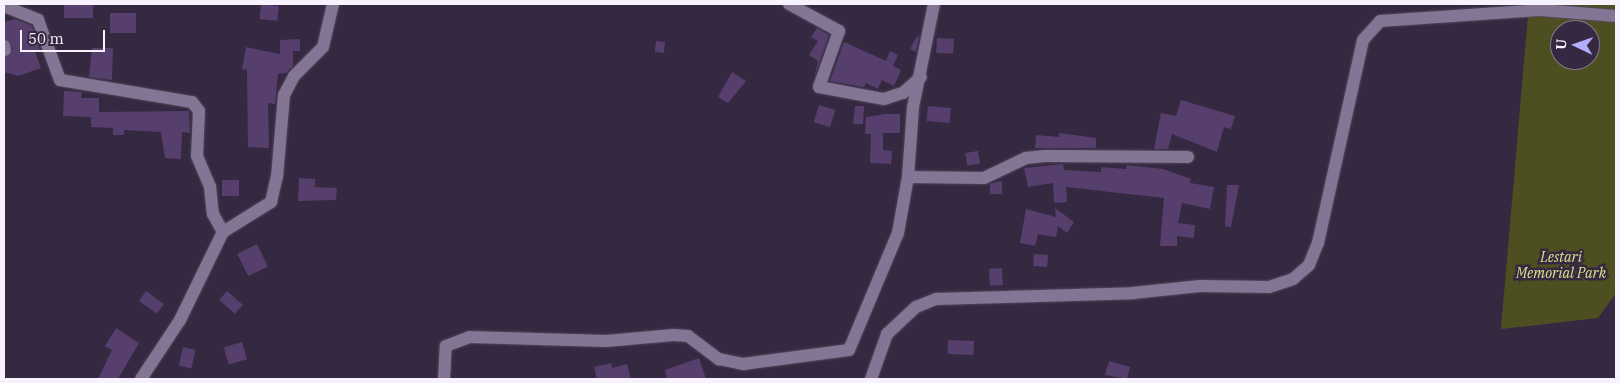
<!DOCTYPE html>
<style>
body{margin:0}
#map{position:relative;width:1620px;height:383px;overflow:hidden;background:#352942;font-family:"IBM Plex Serif",serif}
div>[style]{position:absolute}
.green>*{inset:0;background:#4e4f21}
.building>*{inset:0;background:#563f6d;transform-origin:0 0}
.roads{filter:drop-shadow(0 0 1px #51475b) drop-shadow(0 0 1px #51475b)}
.minor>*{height:12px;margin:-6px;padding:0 6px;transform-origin:6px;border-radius:6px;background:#837593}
span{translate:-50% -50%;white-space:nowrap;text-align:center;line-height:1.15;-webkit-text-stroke:5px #352942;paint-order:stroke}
.park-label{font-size:14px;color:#dee189;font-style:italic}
.frame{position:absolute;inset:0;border:5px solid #f7f2fd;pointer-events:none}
.north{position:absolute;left:1550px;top:20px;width:50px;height:50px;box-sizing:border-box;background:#352942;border:1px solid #83798d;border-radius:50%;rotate:273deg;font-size:14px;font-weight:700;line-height:20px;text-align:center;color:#f7f2fd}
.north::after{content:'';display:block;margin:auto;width:18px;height:22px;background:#b1adfa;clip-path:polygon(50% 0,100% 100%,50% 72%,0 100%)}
.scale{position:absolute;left:20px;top:30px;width:85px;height:22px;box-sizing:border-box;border:2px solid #f7f2fd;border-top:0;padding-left:6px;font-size:15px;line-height:18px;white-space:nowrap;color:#f7f2fd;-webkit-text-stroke:4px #352942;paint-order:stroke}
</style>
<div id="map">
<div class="green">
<div style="clip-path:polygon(evenodd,1529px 4px,1616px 4px,1616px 293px,1598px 318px,1501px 329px,1529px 4px,1560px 30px,1590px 30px,1590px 60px,1560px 60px,1560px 30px)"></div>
</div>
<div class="building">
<div style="left:64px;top:4px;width:29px;height:14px"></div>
<div style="left:261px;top:4px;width:18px;height:15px;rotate:6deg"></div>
<div style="left:110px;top:13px;width:26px;height:20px"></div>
<div style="clip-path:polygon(15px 19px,32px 26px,40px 50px,35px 52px,41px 68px,18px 76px,4px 72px,4px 58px,13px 49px,4px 38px,4px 22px)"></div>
<div style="clip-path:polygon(817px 28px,829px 35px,814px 78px,818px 61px,809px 55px,818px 41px,811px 37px)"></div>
<div style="clip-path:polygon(917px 36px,919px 37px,916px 52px,910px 49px)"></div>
<div style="left:937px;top:38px;width:17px;height:15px;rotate:3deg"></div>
<div style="clip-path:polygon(300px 39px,300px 51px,293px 51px,293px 66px,286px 73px,278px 74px,275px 104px,268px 103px,269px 148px,248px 147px,247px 70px,242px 69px,246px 47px,280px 54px,280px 40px)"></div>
<div style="left:656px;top:41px;width:9px;height:11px;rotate:6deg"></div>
<div style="clip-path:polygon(844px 42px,886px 61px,890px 51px,898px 55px,893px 66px,901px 70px,894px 86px,882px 80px,878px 89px,866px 83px,864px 87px,830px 81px)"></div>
<div style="clip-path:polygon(92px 48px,113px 48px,112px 80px,89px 77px)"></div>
<div style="clip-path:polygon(732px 72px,746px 81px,728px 103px,718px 97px)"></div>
<div style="clip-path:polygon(64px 91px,82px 92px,81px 98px,99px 98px,99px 112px,189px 111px,190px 133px,182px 132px,181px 159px,165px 158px,161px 132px,124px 130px,124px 135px,113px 135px,113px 128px,91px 127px,91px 117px,63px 116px)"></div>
<div style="clip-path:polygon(1181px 100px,1235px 116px,1231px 129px,1224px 127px,1217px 152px,1172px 134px,1168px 149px,1154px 149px,1161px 113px,1176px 116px)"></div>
<div style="left:819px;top:105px;width:17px;height:18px;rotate:17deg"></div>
<div style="clip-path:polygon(855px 106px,864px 106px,863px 124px,853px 124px)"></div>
<div style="left:928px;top:106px;width:23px;height:15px;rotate:5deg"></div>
<div style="clip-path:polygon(885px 114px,900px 114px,900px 133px,883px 133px,883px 150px,892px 151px,891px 164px,870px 163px,871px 134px,865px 134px,866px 117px)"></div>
<div style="clip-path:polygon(1059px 133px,1096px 138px,1096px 148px,1035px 148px,1036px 135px,1059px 137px)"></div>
<div style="left:978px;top:151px;width:13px;height:13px;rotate:81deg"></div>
<div style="clip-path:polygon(1063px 164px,1064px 170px,1101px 172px,1101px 167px,1126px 169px,1126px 165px,1163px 169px,1191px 179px,1190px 183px,1214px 187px,1210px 209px,1182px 203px,1178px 223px,1195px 225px,1194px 238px,1177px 236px,1177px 246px,1160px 246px,1164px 198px,1066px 187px,1067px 202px,1054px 203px,1053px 183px,1028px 187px,1024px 168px)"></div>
<div style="clip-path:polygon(299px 178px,315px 179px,315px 187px,337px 188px,336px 200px,298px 201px)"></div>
<div style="left:239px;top:180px;width:16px;height:17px;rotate:90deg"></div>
<div style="clip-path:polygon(1002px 181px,1002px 194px,990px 194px,990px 184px)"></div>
<div style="clip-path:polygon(1227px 185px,1239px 185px,1231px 227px,1225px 226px)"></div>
<div style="clip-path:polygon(1055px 208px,1074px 222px,1067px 233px,1058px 226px,1056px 237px,1038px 234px,1035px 246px,1020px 243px,1026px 209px,1056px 217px)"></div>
<div style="left:257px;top:244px;width:25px;height:22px;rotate:64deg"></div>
<div style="left:1034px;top:254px;width:14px;height:12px;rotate:4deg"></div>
<div style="left:1002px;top:268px;width:17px;height:13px;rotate:87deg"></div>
<div style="left:146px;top:291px;width:22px;height:12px;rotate:36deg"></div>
<div style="left:227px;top:291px;width:21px;height:12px;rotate:41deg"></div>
<div style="clip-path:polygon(116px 328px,139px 343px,118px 379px,98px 379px,112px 350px,105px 346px)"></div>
<div style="left:948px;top:340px;width:26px;height:14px;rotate:2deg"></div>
<div style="left:242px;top:342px;width:18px;height:19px;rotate:74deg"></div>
<div style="left:183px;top:347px;width:13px;height:19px;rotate:13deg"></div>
<div style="clip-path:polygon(699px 358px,706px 379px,667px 379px,665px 370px)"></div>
<div style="clip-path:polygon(1109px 361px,1130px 367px,1127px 379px,1105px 375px)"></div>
<div style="clip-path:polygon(611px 363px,612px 368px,627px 364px,631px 379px,597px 379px,594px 367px)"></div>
</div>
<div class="roads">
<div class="minor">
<div style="left:789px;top:4px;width:57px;rotate:28.4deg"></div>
<div style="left:839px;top:31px;width:59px;rotate:109.7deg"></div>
<div style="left:819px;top:87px;width:66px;rotate:10.5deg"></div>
<div style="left:884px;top:99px;width:20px;rotate:-18deg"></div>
<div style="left:903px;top:93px;width:24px;rotate:-42deg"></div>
<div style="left:4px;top:6px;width:37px;rotate:22deg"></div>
<div style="left:38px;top:20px;width:64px;rotate:69.9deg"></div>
<div style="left:60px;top:80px;width:134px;rotate:9.5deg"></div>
<div style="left:192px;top:102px;width:11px;rotate:52deg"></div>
<div style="left:199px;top:111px;width:45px;rotate:92.5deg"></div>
<div style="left:197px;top:156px;width:34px;rotate:67deg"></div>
<div style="left:210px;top:187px;width:27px;rotate:84deg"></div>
<div style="left:213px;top:214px;width:21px;rotate:61deg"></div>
<div style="left:4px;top:46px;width:4px;rotate:76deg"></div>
<div style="left:908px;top:177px;width:70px;rotate:-85.9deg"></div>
<div style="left:913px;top:107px;width:105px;rotate:-78.5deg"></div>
<div style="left:141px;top:379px;width:71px;rotate:-56.5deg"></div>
<div style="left:180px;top:320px;width:98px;rotate:-64deg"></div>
<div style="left:223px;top:232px;width:57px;rotate:-32deg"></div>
<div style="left:271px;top:202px;width:26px;rotate:-77deg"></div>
<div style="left:277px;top:177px;width:82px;rotate:-85.1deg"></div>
<div style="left:284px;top:95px;width:21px;rotate:-62deg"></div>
<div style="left:294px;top:76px;width:41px;rotate:-45deg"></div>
<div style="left:323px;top:47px;width:44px;rotate:-76.9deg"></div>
<div style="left:444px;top:379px;width:33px;rotate:-87deg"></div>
<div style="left:446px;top:346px;width:25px;rotate:-21deg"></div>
<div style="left:469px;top:337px;width:137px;rotate:1.7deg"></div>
<div style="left:606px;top:341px;width:68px;rotate:-5deg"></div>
<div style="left:674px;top:335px;width:14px;rotate:4deg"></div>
<div style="left:688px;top:336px;width:39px;rotate:37deg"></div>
<div style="left:719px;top:359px;width:25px;rotate:12deg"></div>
<div style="left:743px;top:364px;width:107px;rotate:-7.5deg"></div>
<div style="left:849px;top:350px;width:127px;rotate:-67.3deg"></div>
<div style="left:898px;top:233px;width:57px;rotate:-79.9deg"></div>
<div style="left:908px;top:177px;width:76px;rotate:0.8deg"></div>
<div style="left:984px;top:178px;width:47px;rotate:-25.5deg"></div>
<div style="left:1026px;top:158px;width:19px;rotate:-6deg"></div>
<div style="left:1045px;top:156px;width:143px;rotate:0.4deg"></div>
<div style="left:871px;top:379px;width:48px;rotate:-70.4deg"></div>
<div style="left:887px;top:334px;width:40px;rotate:-43deg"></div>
<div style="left:916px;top:307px;width:22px;rotate:-22deg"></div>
<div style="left:936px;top:299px;width:197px;rotate:-1.7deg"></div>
<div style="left:1133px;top:293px;width:67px;rotate:-6deg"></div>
<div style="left:1200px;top:286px;width:69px;rotate:0.8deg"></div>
<div style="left:1269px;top:287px;width:25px;rotate:-18deg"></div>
<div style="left:1293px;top:279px;width:21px;rotate:-41deg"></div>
<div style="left:1309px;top:265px;width:24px;rotate:-68deg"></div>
<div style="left:1318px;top:243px;width:208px;rotate:-77.5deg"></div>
<div style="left:1363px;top:40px;width:25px;rotate:-48deg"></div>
<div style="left:1380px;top:21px;width:160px;rotate:-3.9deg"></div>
<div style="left:1540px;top:10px;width:76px;rotate:4.5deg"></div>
</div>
</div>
<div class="park-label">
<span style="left:1561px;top:265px">Lestari<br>Memorial Park</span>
</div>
<div class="frame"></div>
<div class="north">U</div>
<div class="scale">50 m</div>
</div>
